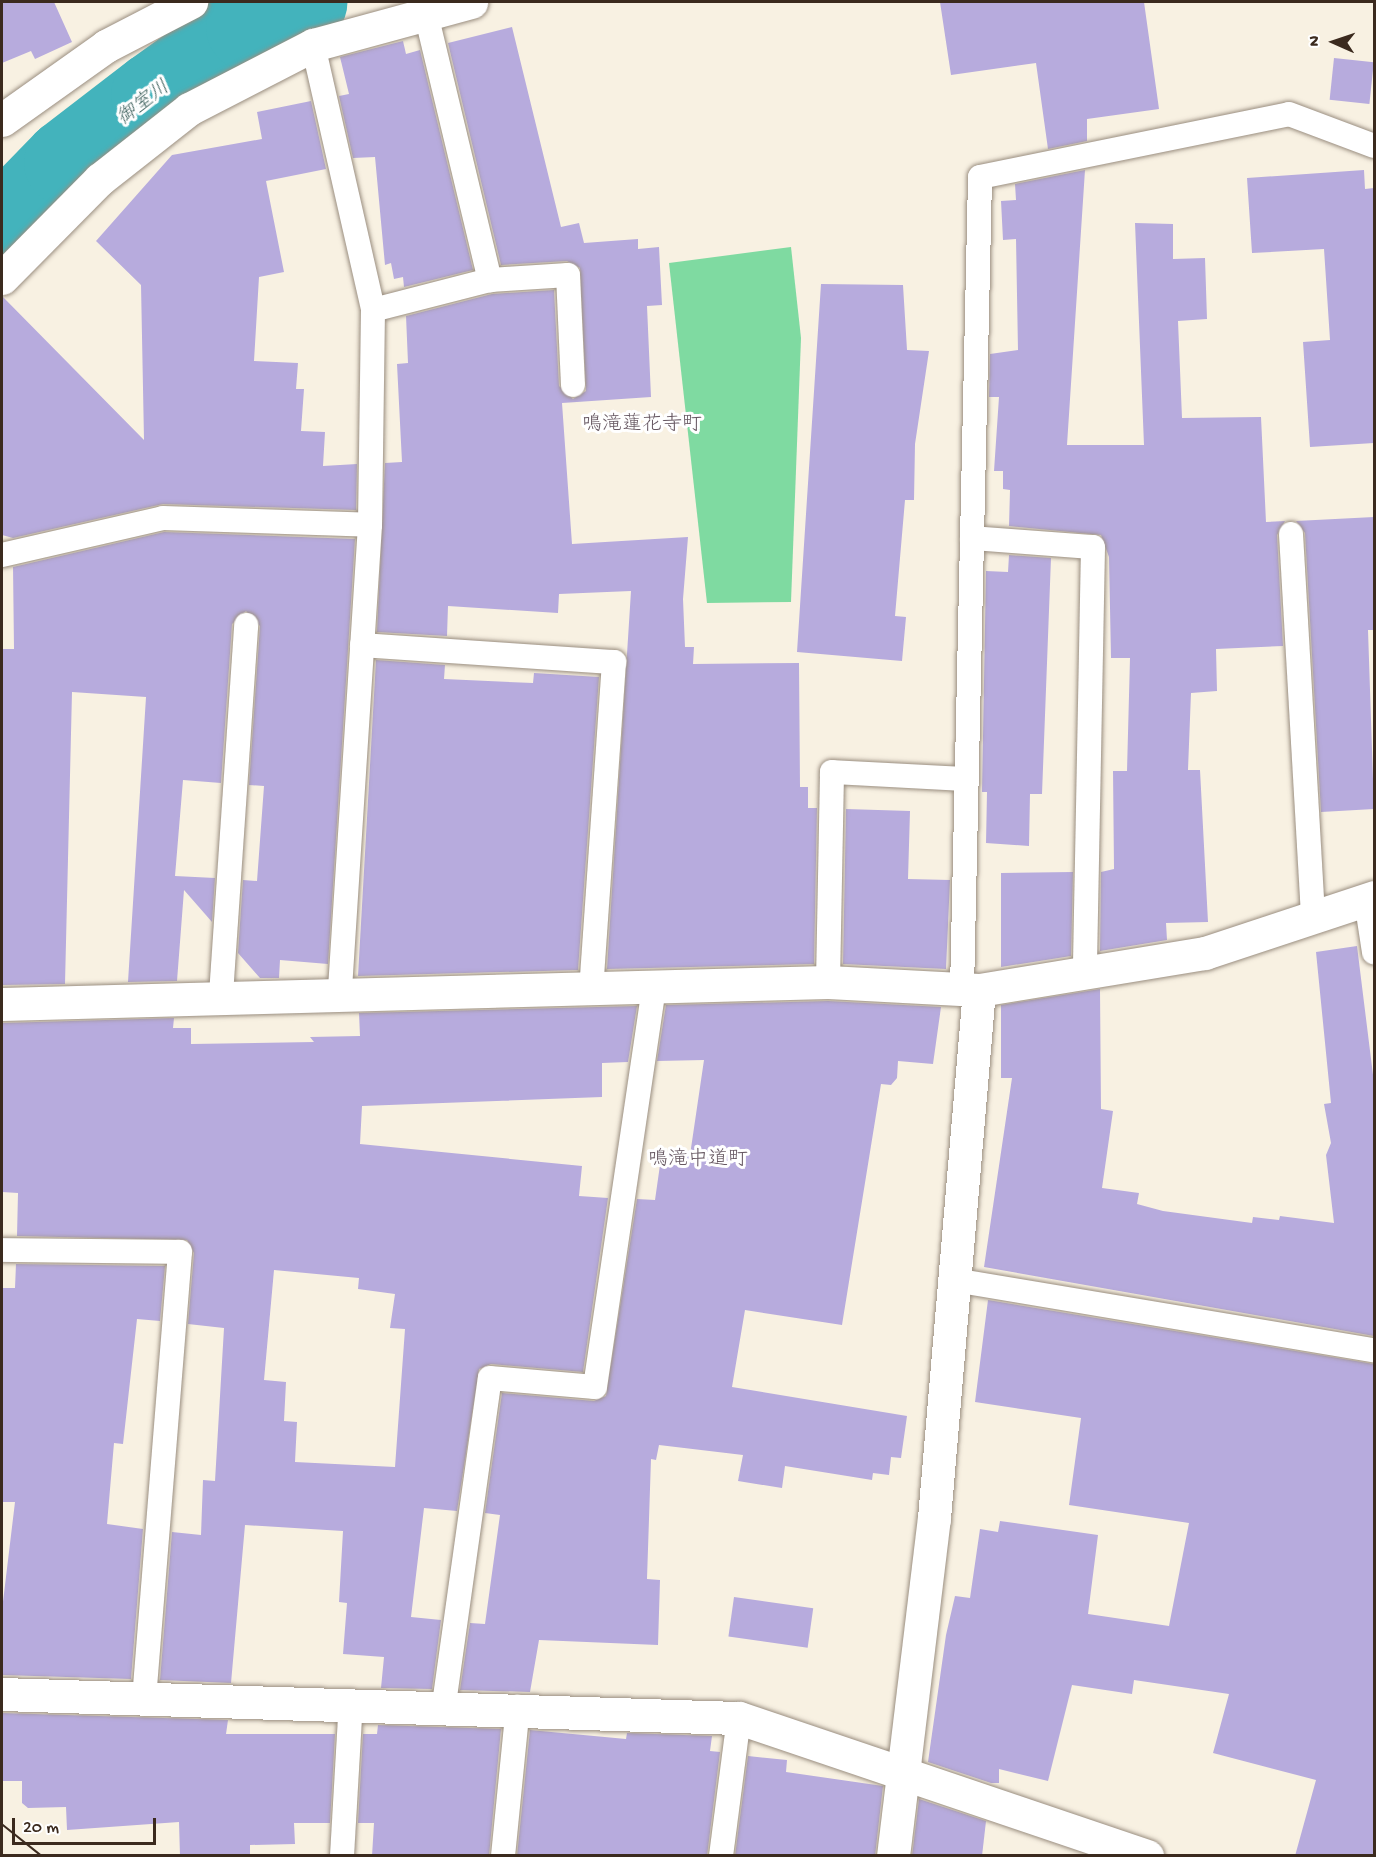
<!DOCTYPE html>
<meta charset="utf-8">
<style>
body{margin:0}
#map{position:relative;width:1376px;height:1857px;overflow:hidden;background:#f8f1e2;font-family:"Gochi Hand","Klee One",sans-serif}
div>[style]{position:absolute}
.green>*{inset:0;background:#7fdaa1}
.river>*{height:87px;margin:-43.5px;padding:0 43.5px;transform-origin:43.5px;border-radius:43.5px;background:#43b3bc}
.building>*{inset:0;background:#b7abdd;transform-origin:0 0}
.roads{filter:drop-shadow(0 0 2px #9a8e80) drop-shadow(0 0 2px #9a8e80)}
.service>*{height:24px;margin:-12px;padding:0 12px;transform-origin:12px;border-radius:12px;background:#fff}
.minor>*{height:33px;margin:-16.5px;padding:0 16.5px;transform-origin:16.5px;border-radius:16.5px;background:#fff}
.tram>*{height:1.5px;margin:-0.75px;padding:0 0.75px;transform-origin:0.75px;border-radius:0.75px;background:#3b2a1e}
span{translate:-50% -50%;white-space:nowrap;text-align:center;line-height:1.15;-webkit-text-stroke:6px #fff;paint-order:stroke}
.water-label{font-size:20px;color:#3e615d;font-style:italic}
.neighbourhood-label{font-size:20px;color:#665761}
.frame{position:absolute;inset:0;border:3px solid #3b2a1e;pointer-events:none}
.north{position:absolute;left:1304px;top:12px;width:60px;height:60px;-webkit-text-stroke:4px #fff;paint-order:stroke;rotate:273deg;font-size:16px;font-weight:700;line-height:24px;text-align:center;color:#3b2a1e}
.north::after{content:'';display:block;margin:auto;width:21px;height:27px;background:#3b2a1e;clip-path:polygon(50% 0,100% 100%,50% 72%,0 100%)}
.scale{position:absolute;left:12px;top:1818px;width:144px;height:27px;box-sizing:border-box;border:3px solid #3b2a1e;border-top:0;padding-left:8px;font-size:18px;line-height:21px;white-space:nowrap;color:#3b2a1e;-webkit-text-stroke:4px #fff;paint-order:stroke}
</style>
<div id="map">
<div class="green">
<div style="clip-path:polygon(791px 247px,801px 338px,791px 602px,707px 603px,669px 263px)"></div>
</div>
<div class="river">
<div style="left:2px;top:229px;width:93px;rotate:-45.9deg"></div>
<div style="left:67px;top:162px;width:110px;rotate:-37.6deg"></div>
<div style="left:154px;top:95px;width:117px;rotate:-35.6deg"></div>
<div style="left:249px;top:27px;width:60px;rotate:-24.8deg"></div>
</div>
<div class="building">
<div style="clip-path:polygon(2px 2px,54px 2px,72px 42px,35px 59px,31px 51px,2px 63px)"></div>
<div style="clip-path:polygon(940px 2px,1144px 2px,1159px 109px,1087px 119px,1087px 141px,1048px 149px,1036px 63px,951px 75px)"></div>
<div style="clip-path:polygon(512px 27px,561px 227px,579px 223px,584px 243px,638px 239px,638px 249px,659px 247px,662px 305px,647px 306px,651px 397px,562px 403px,572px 544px,688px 537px,683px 599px,685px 647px,694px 647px,693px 664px,799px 663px,800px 787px,808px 787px,808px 808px,817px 808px,814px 964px,607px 969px,631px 591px,559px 594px,558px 613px,448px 606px,447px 636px,377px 632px,385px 463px,402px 462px,397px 364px,408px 363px,406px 316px,492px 294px,554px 290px,559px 386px,573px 399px,586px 391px,580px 268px,567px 261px,501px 265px,448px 43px)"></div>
<div style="clip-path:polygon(403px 41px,406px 54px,420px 50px,473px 270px,404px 287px,403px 277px,394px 279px,391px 263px,385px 265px,375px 157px,353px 158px,339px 96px,349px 94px,340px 57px)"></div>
<div style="left:1334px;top:58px;width:40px;height:42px;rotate:6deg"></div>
<div style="clip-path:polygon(311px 101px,326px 169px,266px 181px,284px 272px,259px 277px,254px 361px,298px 363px,296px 389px,304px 389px,301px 431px,325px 432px,323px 466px,357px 464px,356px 510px,163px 504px,13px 538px,2px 535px,2px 296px,144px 440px,141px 285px,96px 241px,172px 155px,262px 139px,257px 112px)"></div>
<div style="clip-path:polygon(1085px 170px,1067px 445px,1144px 445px,1135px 223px,1173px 224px,1173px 259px,1205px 258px,1207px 319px,1178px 321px,1182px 418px,1261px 417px,1266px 522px,1285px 521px,1277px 535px,1283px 646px,1216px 649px,1217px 691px,1191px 693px,1188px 770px,1200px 770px,1208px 922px,1166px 923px,1167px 940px,1100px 951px,1101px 872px,1114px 869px,1113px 771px,1127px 771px,1130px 658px,1111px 658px,1109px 557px,1101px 535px,1009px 526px,1010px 490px,1003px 489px,1003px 471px,994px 471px,999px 397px,989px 397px,990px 354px,1018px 350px,1016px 239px,1003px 240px,1001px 201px,1016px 200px,1015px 184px)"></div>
<div style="clip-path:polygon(1364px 170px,1365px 189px,1374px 188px,1374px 443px,1310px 447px,1303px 342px,1330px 340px,1324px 249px,1252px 253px,1247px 178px)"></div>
<div style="clip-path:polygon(821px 284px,903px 285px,907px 350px,929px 351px,915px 444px,914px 500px,905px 500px,895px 616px,906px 617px,902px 661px,797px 652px)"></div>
<div style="clip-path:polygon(1374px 517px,1374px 630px,1368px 630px,1374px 809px,1321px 812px,1305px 533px,1296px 521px)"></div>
<div style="clip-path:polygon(164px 532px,355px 539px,328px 964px,280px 960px,279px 978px,260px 978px,238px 953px,243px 880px,257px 881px,264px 786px,249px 785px,260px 626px,246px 611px,232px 624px,221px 783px,183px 780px,175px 876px,215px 878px,212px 922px,184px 890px,177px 981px,128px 982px,146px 697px,72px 692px,65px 984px,2px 985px,2px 649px,14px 649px,13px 567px)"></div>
<div style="clip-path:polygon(1009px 555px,1051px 558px,1042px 794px,1030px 794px,1029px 846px,986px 843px,987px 792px,982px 792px,986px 571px,1008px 572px)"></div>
<div style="clip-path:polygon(376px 660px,445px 665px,444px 679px,533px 683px,534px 673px,599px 677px,578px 970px,358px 976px)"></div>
<div style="clip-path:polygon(846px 809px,910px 811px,908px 879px,950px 880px,946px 969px,843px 964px)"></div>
<div style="clip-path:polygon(1073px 872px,1071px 956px,1001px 967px,1001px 873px)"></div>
<div style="clip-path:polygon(1357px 946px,1374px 1083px,1374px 1336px,984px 1267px,1012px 1078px,1001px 1078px,1001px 1005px,1100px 989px,1101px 1109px,1113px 1111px,1102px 1188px,1139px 1193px,1137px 1204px,1163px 1211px,1252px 1223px,1253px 1217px,1279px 1220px,1280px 1216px,1334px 1223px,1326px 1155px,1331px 1143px,1324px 1104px,1331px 1103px,1316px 952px)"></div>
<div style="clip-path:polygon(828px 1001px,941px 1007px,933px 1064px,898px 1061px,897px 1078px,891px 1085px,881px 1084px,842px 1325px,745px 1310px,732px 1387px,907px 1416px,901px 1458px,891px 1457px,889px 1475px,873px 1473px,872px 1480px,785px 1466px,782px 1488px,738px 1481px,743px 1455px,659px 1445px,656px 1460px,651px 1459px,647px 1579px,660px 1580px,658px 1645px,539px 1640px,530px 1692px,460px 1690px,470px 1623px,485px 1624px,500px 1515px,485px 1513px,502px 1393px,594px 1401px,606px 1396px,637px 1199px,655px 1200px,662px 1151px,690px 1155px,704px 1060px,657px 1061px,666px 1005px)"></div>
<div style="clip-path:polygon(evenodd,637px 1006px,628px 1062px,602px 1063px,602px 1097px,362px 1106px,360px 1144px,582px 1166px,579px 1196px,608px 1198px,583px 1372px,491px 1364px,479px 1369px,457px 1511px,424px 1508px,411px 1617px,441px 1620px,432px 1689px,381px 1688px,384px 1657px,343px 1654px,347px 1603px,339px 1602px,343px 1531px,245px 1525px,231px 1683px,160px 1680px,172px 1532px,201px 1535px,203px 1480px,215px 1481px,224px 1328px,188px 1324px,194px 1253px,187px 1240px,17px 1236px,18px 1193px,2px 1192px,2px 1023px,174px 1018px,173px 1028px,191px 1028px,191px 1044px,314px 1042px,310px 1037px,360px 1036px,359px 1013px,637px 1006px,274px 1270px,359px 1278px,358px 1289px,395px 1294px,390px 1328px,405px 1329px,395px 1467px,295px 1462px,297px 1422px,284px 1421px,286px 1382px,264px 1380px,274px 1270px)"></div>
<div style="clip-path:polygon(16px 1264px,165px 1266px,160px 1321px,137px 1319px,123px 1444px,114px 1443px,107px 1524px,143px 1529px,131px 1679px,2px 1675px,2px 1610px,15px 1502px,2px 1502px,2px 1288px,15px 1288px)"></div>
<div style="clip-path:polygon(988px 1300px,1374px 1364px,1374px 1856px,1295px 1856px,1316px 1780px,1213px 1753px,1229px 1694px,1134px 1680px,1132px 1694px,1072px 1685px,1048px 1781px,999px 1769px,999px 1783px,991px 1783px,928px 1762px,946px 1635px,955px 1596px,970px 1598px,980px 1529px,998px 1532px,1000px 1521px,1098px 1535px,1088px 1614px,1169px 1626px,1189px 1523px,1069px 1505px,1081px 1418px,975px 1402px)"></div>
<div style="left:734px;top:1597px;width:80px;height:40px;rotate:8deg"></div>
<div style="clip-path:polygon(2px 1713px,228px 1720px,226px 1734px,335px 1734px,330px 1823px,294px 1823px,295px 1844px,250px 1845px,250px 1856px,180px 1856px,179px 1822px,67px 1830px,66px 1807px,28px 1808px,22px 1803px,22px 1781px,2px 1781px)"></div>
<div style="clip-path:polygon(378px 1725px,501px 1729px,489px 1856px,372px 1856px,374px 1823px,358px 1823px,363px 1734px,377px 1734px)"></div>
<div style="clip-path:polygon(530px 1730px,626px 1739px,627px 1733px,712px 1736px,710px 1751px,720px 1752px,707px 1856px,517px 1856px)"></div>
<div style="clip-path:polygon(748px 1756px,787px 1760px,786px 1772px,883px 1786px,875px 1856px,735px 1856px)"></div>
<div style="clip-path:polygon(919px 1799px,986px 1821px,982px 1856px,912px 1856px)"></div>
</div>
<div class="roads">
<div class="service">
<div style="left:426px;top:14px;width:274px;rotate:76.5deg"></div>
<div style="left:313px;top:45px;width:272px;rotate:77.2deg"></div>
<div style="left:373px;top:310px;width:215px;rotate:90.8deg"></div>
<div style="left:370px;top:525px;width:468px;rotate:93.7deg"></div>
<div style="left:373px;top:310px;width:121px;rotate:-14.4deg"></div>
<div style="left:490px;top:280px;width:78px;rotate:-3.7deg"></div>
<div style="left:568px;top:275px;width:110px;rotate:87.4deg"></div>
<div style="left:1291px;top:534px;width:384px;rotate:86.7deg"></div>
<div style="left:972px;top:538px;width:121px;rotate:4.3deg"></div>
<div style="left:1093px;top:547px;width:426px;rotate:91.1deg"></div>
<div style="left:2px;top:555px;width:165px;rotate:-12.9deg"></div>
<div style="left:163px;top:518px;width:207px;rotate:1.9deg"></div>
<div style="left:362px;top:645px;width:253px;rotate:3.9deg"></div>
<div style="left:614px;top:662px;width:326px;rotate:94deg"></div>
<div style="left:1366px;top:900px;width:53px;rotate:81.3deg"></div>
<div style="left:828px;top:982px;width:210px;rotate:-88.9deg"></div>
<div style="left:832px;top:772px;width:135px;rotate:3deg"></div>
<div style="left:962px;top:990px;width:813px;rotate:-88.73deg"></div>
<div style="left:980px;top:177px;width:315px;rotate:-11.5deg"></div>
<div style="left:1289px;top:114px;width:91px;rotate:20.6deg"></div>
<div style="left:221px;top:995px;width:371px;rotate:-86.1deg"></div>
<div style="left:2px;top:1250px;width:178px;rotate:0.6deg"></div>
<div style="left:180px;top:1252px;width:446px;rotate:94.6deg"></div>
<div style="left:954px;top:1280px;width:426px;rotate:9.5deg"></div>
<div style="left:444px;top:1704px;width:329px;rotate:-82deg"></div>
<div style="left:490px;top:1378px;width:105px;rotate:4.9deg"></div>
<div style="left:595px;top:1387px;width:405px;rotate:-81.6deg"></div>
<div style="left:342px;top:1856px;width:154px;rotate:-86.7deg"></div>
<div style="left:503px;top:1856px;width:150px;rotate:-84.3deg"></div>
<div style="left:721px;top:1856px;width:139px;rotate:-82.6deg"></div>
</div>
<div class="minor">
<div style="left:2px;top:120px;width:128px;rotate:-35.4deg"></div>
<div style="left:106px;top:46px;width:96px;rotate:-27.4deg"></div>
<div style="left:2px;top:278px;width:139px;rotate:-45.3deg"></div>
<div style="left:100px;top:179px;width:113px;rotate:-38.2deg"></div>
<div style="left:189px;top:109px;width:140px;rotate:-27.3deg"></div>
<div style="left:313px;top:45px;width:164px;rotate:-15.2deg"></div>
<div style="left:2px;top:1004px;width:826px;rotate:-1.53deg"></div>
<div style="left:828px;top:982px;width:151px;rotate:3deg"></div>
<div style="left:2px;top:1694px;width:737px;rotate:1.87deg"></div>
<div style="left:739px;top:1718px;width:431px;rotate:18.7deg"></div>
<div style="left:893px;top:1856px;width:340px;rotate:-83.1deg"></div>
<div style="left:934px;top:1518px;width:530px;rotate:-85.13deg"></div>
<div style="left:979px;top:990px;width:229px;rotate:-9.3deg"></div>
<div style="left:1205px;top:953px;width:178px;rotate:-18.3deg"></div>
</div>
</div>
<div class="tram">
<div style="left:2px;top:1824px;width:51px;rotate:38.7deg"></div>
</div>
<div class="water-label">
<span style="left:144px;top:104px;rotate:-37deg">御室川</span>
</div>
<div class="neighbourhood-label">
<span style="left:642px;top:425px">鳴滝蓮花寺町</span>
<span style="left:698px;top:1160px">鳴滝中道町</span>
</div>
<div class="frame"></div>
<div class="north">N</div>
<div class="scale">20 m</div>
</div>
